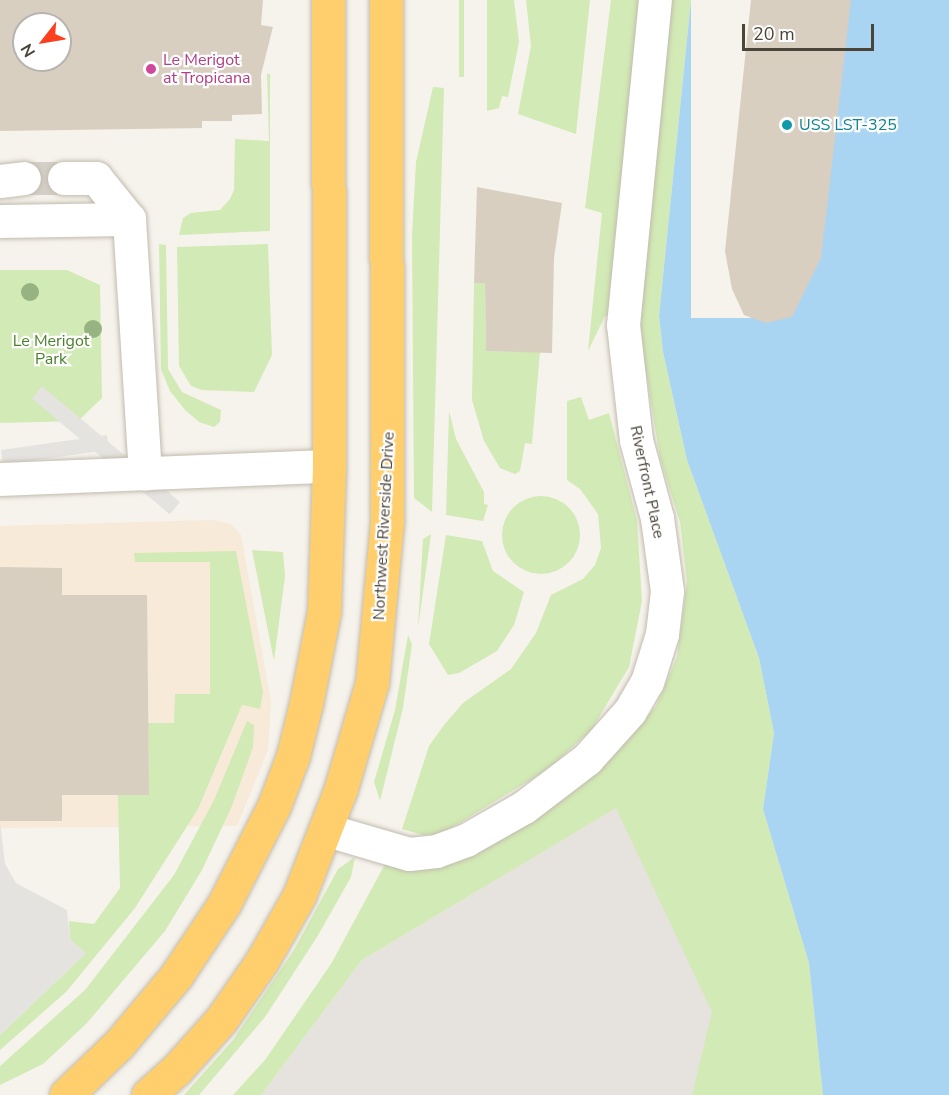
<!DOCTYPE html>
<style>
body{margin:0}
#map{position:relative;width:949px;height:1095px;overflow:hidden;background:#f6f3ec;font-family:"Nunito Sans",sans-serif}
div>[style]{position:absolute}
.commercial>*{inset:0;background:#f7ead8}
.industrial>*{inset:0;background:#e6e2dd}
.green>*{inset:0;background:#d2eab5;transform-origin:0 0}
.round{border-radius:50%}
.parking>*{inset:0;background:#e5e3e0;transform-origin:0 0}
.water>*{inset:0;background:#a9d4f2}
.pier>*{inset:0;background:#f6f3ec;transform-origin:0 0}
.building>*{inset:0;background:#d8cfc1}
.minor-tunnel>*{height:33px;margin-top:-16.5px;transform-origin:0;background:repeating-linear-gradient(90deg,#d4d0c8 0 33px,transparent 0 49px)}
.roads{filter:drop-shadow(0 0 2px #c2bbae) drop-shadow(0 0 2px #c2bbae)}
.minor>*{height:33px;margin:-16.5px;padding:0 16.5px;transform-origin:16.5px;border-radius:16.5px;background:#fff}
.highway>*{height:33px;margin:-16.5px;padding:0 16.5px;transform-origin:16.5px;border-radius:16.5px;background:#ffcf6e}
.trees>*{width:18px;height:18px;margin:-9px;border-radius:50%;background:#97b381}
.dots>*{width:16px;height:16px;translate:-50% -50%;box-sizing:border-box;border:3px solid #fff;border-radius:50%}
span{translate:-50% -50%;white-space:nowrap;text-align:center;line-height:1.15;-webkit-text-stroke:4.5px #fff;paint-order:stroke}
.hotel-label{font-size:16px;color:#b23c85}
.left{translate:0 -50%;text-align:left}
.culture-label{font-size:16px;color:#0d838f}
.park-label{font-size:16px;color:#4a7f2a}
.street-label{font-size:16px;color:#4b4439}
.north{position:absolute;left:12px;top:12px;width:60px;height:60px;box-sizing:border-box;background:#fff;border:2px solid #b7b4b0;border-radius:50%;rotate:239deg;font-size:16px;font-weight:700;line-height:24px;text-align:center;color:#4b4439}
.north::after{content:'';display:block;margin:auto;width:21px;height:27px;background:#fc3f1d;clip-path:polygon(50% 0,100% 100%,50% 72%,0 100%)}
.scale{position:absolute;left:742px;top:24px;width:132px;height:27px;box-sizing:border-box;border:3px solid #4b4439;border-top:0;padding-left:8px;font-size:18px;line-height:21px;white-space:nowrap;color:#4b4439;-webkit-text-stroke:4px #fff;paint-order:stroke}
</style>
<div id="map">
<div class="commercial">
<div style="clip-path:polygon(212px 520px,231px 524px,241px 535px,271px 702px,268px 750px,237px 826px,0 828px,0 526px)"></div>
</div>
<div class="industrial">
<div style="clip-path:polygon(661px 781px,763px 809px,809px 963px,823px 1095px,261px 1095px,362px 960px)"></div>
</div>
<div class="green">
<div style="left:459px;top:0;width:5px;height:77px"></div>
<div style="clip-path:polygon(487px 0,514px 0,519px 42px,508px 97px,502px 96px,499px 108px,487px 111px)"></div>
<div style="clip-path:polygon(526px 0,590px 0,576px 134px,518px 114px,531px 46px)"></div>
<div style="clip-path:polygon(611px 0,691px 0,659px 316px,663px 352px,687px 460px,759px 658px,774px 733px,763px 809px,809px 963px,823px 1095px,692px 1095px,712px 1012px,616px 808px,362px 960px,261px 1095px,233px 1095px,265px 1060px,331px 964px,385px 864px,407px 871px,453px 864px,541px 816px,584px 784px,617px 751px,656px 706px,677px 657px,687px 582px,680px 522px,660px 458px,639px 329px,629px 309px,605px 316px,588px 351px,602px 213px,585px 208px)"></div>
<div style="clip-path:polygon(267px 74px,270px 74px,270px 231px,179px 235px,183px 218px,191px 213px,220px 210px,230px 199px,234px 190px,235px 139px,269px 141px)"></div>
<div style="clip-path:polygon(433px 87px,444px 88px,432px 512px,414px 498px,412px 235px,416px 162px)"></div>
<div style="clip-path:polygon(159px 244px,166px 245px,168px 369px,182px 392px,221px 410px,220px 422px,214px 427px,199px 422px,185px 410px,170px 391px,161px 369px)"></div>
<div style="clip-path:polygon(268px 244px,272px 355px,254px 392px,202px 390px,191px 386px,179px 366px,177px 247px)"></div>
<div style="clip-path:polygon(0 270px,67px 270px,100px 285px,102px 398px,78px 421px,0 423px)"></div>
<div style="clip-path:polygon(474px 283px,485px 283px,486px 351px,540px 352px,532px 444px,525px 443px,520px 471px,515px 474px,500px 468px,484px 441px,472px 400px)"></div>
<div style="clip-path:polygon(581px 397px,589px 420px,609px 413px,637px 520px,642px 601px,629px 667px,592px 729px,547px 770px,441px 834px,423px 835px,402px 829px,429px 746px,444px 725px,463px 703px,511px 669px,536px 633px,551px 595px,583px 579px,595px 565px,601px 548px,598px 514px,580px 489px,567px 480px,567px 401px)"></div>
<div style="clip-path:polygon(449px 411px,456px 439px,484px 492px,484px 504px,488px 505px,483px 521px,446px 515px)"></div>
<div class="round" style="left:502px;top:496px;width:78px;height:78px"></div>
<div style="clip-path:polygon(431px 534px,418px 628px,423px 539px)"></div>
<div style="clip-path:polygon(446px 535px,482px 541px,493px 571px,524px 592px,514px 625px,497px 651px,459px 673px,448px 675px,429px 644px)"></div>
<div style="clip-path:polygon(252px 550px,283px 552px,285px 576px,274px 661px)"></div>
<div style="clip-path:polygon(236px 551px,263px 692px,260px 709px,242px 705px,198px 809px,135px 908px,66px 992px,0 1050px,0 1035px,85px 954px,70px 939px,69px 921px,94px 924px,120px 888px,118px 795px,149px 794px,148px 723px,174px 723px,175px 694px,210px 694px,210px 562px,135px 562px,134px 553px)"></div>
<div style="clip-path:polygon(408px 635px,412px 644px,403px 708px,380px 801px,374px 782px,395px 710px)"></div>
<div style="clip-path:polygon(247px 721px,254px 725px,253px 747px,232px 806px,202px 870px,165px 931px,87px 1023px,43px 1064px,0 1085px,0 1066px,85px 990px,174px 875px,214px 800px)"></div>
<div style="clip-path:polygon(355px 857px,351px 877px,317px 937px,265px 1017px,199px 1095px,184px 1095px,233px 1040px,294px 950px,338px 869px)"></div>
</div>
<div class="parking">
<div style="left:107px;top:435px;width:15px;height:107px;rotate:82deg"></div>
<div style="left:180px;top:502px;width:16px;height:180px;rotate:130deg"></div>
<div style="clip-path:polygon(0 821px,5px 864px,16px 883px,67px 910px,70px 939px,86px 953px,0 1035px)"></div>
</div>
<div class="water">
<div style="clip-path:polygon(691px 0,949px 0,949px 1095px,823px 1095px,809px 963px,763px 809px,774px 733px,759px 658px,687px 460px,663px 352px,659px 316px)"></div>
</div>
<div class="pier">
<div style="left:691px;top:0;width:60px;height:318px"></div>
</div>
<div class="building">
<div style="clip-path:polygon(evenodd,0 0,263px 0,261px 25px,273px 27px,261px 75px,262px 114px,232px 115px,232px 121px,202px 121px,202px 128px,0 131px,0 0,24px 24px,60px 24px,60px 60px,24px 60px,24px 24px)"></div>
<div style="clip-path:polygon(751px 0,851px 0,821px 258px,792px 317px,766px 323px,744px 315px,732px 289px,725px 251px)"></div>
<div style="clip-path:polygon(477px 187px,562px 203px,554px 258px,552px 353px,486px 351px,485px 283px,474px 283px)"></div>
<div style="clip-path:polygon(0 567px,62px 568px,62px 595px,147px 595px,149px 795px,62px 795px,62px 821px,0 821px)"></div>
</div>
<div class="minor-tunnel">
<div style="left:24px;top:178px;width:40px"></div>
</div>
<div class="roads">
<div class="minor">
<div style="left:64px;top:178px;width:32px"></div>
<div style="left:96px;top:178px;width:53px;rotate:51.2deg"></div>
<div style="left:0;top:181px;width:24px;rotate:-7deg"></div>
<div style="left:0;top:221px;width:129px;rotate:-0.9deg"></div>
<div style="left:129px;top:219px;width:255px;rotate:86.4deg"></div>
<div style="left:0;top:479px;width:329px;rotate:-2.3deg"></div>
<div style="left:327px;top:830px;width:85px;rotate:16.3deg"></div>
<div style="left:409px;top:854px;width:27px;rotate:-6deg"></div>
<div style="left:436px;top:851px;width:32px;rotate:-20deg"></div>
<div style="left:466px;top:840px;width:67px;rotate:-29.6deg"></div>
<div style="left:524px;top:807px;width:79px;rotate:-37.3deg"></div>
<div style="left:587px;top:759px;width:64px;rotate:-48.1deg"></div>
<div style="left:630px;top:711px;width:34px;rotate:-60deg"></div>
<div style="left:647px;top:682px;width:50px;rotate:-72.6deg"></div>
<div style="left:662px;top:634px;width:43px;rotate:-83.4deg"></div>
<div style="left:667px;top:591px;width:74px;rotate:-97.8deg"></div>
<div style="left:657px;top:518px;width:81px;rotate:-105.1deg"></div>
<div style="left:636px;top:440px;width:116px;rotate:-96.4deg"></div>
<div style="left:623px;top:325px;width:327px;rotate:-84.4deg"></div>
</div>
<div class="highway">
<div style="left:66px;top:1095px;width:74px;rotate:-43.9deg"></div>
<div style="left:119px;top:1044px;width:89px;rotate:-50deg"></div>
<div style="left:176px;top:976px;width:87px;rotate:-56.3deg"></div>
<div style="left:224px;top:904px;width:110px;rotate:-63deg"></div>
<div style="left:274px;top:806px;width:53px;rotate:-69.2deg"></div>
<div style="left:293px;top:756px;width:54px;rotate:-76deg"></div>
<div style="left:306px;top:704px;width:95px;rotate:-79deg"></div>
<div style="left:324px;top:611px;width:145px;rotate:-88deg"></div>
<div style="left:329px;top:466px;width:466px;rotate:-90.1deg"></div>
<div style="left:148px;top:1095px;width:39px;rotate:-42deg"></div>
<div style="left:177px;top:1069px;width:66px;rotate:-48.1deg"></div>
<div style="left:221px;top:1020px;width:72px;rotate:-55.2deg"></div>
<div style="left:262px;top:961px;width:75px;rotate:-60.4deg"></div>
<div style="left:299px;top:896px;width:116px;rotate:-68.7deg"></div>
<div style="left:341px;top:788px;width:109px;rotate:-73.6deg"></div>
<div style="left:372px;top:683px;width:163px;rotate:-84.7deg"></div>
<div style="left:387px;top:521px;width:521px;rotate:-90.11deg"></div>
</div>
</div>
<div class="trees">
<div style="left:30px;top:292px"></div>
<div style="left:93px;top:329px"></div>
</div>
<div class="dots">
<div style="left:151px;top:69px;background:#d1479c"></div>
<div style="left:787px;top:125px;background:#0f9aa8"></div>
</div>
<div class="hotel-label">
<span class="left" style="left:163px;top:69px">Le Merigot<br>at Tropicana</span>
</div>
<div class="culture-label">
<span class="left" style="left:799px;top:125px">USS LST-325</span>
</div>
<div class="park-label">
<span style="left:51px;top:350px">Le Merigot<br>Park</span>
</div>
<div class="street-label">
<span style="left:647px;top:482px;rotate:78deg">Riverfront Place</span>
<span style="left:384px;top:526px;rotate:-87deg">Northwest Riverside Drive</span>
</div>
<div class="north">N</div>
<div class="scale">20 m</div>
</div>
